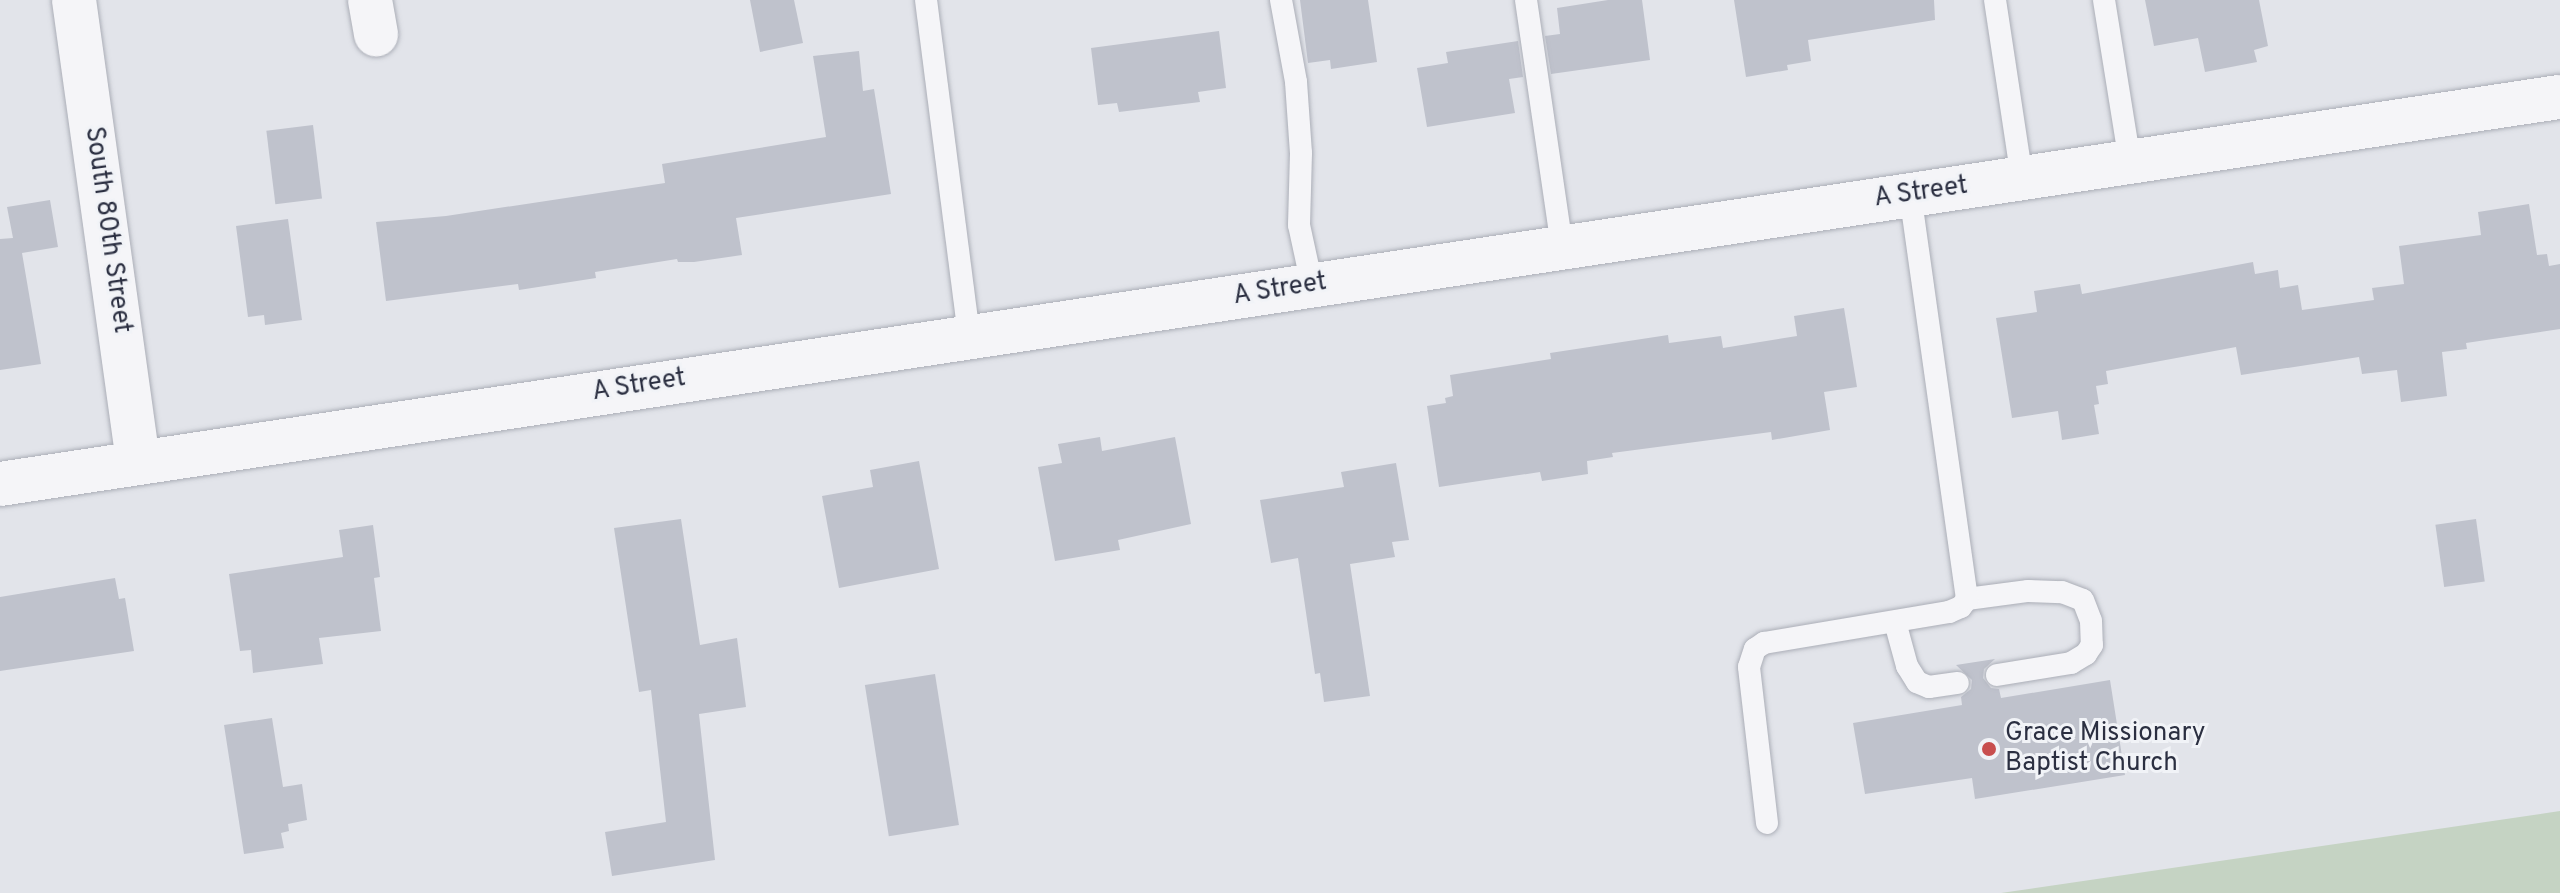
<!DOCTYPE html>
<style>
body{margin:0}
#map{position:relative;width:2560px;height:893px;overflow:hidden;background:#e2e4ea;font-family:Overpass,sans-serif}
div>[style]{position:absolute}
.green>*{inset:0;background:#c5d3c3}
.building>*{inset:0;background:#bfc2cc;transform-origin:0 0}
.roads{filter:drop-shadow(0 0 2px #abaeb7) drop-shadow(0 0 2px #abaeb7)}
.service>*{height:22px;margin:-11px;padding:0 11px;transform-origin:11px;border-radius:11px;background:#f5f5f8}
.minor>*{height:44px;margin:-22px;padding:0 22px;transform-origin:22px;border-radius:22px;background:#f5f5f8}
.dots>*{width:22px;height:22px;translate:-50% -50%;box-sizing:border-box;border:4px solid #f1f3f7;border-radius:50%}
span{translate:-50% -50%;white-space:nowrap;text-align:center;line-height:1.15;-webkit-text-stroke:6px #f1f3f7;paint-order:stroke}
.street-label{font-size:26px;color:#2b2f41}
.poi-label{font-size:26px;color:#2b2f41}
.left{translate:0 -50%;text-align:left}
</style>
<div id="map">
<div class="green">
<div style="clip-path:polygon(2560px 811px,2560px 893px,2001px 893px)"></div>
</div>
<div class="building">
<div style="clip-path:polygon(750px 0,794px 0,803px 43px,760px 52px)"></div>
<div style="clip-path:polygon(1300px 0,1368px 0,1377px 62px,1331px 69px,1330px 60px,1308px 63px)"></div>
<div style="clip-path:polygon(1608px 0,1642px 0,1650px 60px,1551px 74px,1545px 36px,1560px 34px,1557px 8px)"></div>
<div style="clip-path:polygon(1734px 0,1934px 0,1935px 20px,1808px 40px,1811px 61px,1787px 65px,1788px 70px,1746px 77px)"></div>
<div style="clip-path:polygon(2145px 0,2259px 0,2268px 46px,2254px 50px,2257px 62px,2205px 72px,2198px 38px,2154px 46px)"></div>
<div style="clip-path:polygon(1219px 31px,1226px 88px,1198px 92px,1200px 102px,1119px 112px,1117px 103px,1098px 105px,1091px 48px)"></div>
<div style="clip-path:polygon(1518px 41px,1523px 77px,1509px 79px,1515px 113px,1427px 127px,1417px 68px,1448px 63px,1446px 52px)"></div>
<div style="clip-path:polygon(859px 51px,863px 91px,874px 89px,891px 194px,736px 218px,742px 255px,694px 262px,678px 262px,677px 259px,595px 272px,596px 278px,519px 290px,518px 284px,386px 301px,376px 222px,446px 216px,665px 183px,662px 164px,826px 137px,813px 56px)"></div>
<div style="left:313px;top:125px;width:74px;height:47px;rotate:83deg"></div>
<div style="clip-path:polygon(50px 200px,58px 247px,22px 253px,41px 364px,0 370px,0 239px,13px 238px,7px 207px)"></div>
<div style="clip-path:polygon(2529px 204px,2537px 255px,2547px 254px,2549px 266px,2560px 264px,2560px 329px,2466px 343px,2467px 349px,2442px 352px,2447px 396px,2401px 402px,2397px 370px,2362px 374px,2359px 357px,2241px 375px,2236px 347px,2106px 371px,2108px 384px,2096px 386px,2099px 404px,2094px 405px,2099px 434px,2062px 440px,2058px 411px,2012px 418px,1996px 318px,2037px 312px,2034px 291px,2080px 284px,2082px 294px,2253px 262px,2255px 274px,2278px 270px,2280px 288px,2298px 285px,2302px 310px,2374px 300px,2372px 288px,2404px 284px,2399px 246px,2481px 235px,2478px 212px)"></div>
<div style="clip-path:polygon(288px 219px,302px 320px,265px 325px,264px 315px,248px 317px,236px 226px)"></div>
<div style="clip-path:polygon(1844px 308px,1857px 387px,1824px 392px,1830px 430px,1772px 440px,1771px 432px,1612px 453px,1613px 457px,1587px 461px,1588px 474px,1542px 481px,1540px 472px,1439px 487px,1427px 406px,1446px 403px,1445px 398px,1453px 396px,1450px 375px,1551px 359px,1550px 353px,1668px 335px,1669px 343px,1721px 336px,1723px 348px,1797px 336px,1794px 316px)"></div>
<div style="clip-path:polygon(1100px 437px,1102px 451px,1175px 437px,1191px 524px,1118px 540px,1120px 550px,1055px 561px,1038px 467px,1062px 463px,1058px 444px)"></div>
<div style="clip-path:polygon(919px 461px,939px 569px,839px 588px,822px 496px,873px 487px,870px 470px)"></div>
<div style="clip-path:polygon(1396px 463px,1409px 540px,1392px 542px,1395px 557px,1350px 564px,1370px 696px,1324px 702px,1320px 673px,1315px 674px,1298px 558px,1271px 563px,1260px 500px,1344px 487px,1341px 472px)"></div>
<div style="clip-path:polygon(681px 519px,700px 645px,737px 638px,746px 707px,699px 714px,715px 860px,612px 876px,605px 832px,666px 822px,651px 690px,639px 692px,614px 528px)"></div>
<div style="left:2476px;top:519px;width:63px;height:41px;rotate:82deg"></div>
<div style="clip-path:polygon(373px 525px,380px 577px,374px 578px,381px 631px,319px 638px,323px 664px,253px 673px,251px 650px,240px 651px,229px 574px,343px 557px,339px 530px)"></div>
<div style="clip-path:polygon(115px 578px,119px 599px,125px 598px,134px 651px,0 671px,0 597px)"></div>
<div style="clip-path:polygon(1995px 659px,1984px 669px,1983px 678px,1991px 688px,1999px 689px,2001px 698px,2110px 680px,2125px 775px,1975px 799px,1972px 778px,1865px 794px,1853px 723px,1962px 705px,1961px 697px,1971px 689px,1972px 680px,1956px 665px)"></div>
<div style="left:935px;top:674px;width:153px;height:71px;rotate:81deg"></div>
<div style="clip-path:polygon(272px 718px,283px 787px,302px 784px,307px 820px,288px 824px,289px 831px,281px 833px,284px 848px,244px 854px,224px 725px)"></div>
</div>
<div class="roads">
<div class="service">
<div style="left:926px;top:0;width:339px;rotate:82.7deg"></div>
<div style="left:1281px;top:0;width:83px;rotate:79.6deg"></div>
<div style="left:1296px;top:82px;width:71px;rotate:86deg"></div>
<div style="left:1301px;top:153px;width:72px;rotate:91.6deg"></div>
<div style="left:1299px;top:225px;width:61px;rotate:77.8deg"></div>
<div style="left:1526px;top:0;width:250px;rotate:81.7deg"></div>
<div style="left:1995px;top:0;width:180px;rotate:81.4deg"></div>
<div style="left:2104px;top:0;width:164px;rotate:80.9deg"></div>
<div style="left:1967px;top:599px;width:62px;rotate:-7.5deg"></div>
<div style="left:2028px;top:591px;width:34px;rotate:2deg"></div>
<div style="left:2062px;top:592px;width:22px;rotate:21deg"></div>
<div style="left:2083px;top:600px;width:22px;rotate:69deg"></div>
<div style="left:2091px;top:621px;width:24px;rotate:88deg"></div>
<div style="left:2092px;top:645px;width:11px;rotate:124deg"></div>
<div style="left:2086px;top:654px;width:17px;rotate:149deg"></div>
<div style="left:2071px;top:663px;width:75px;rotate:170.8deg"></div>
<div style="left:1895px;top:622px;width:46px;rotate:74.7deg"></div>
<div style="left:1907px;top:666px;width:19px;rotate:58deg"></div>
<div style="left:1917px;top:682px;width:13px;rotate:23deg"></div>
<div style="left:1929px;top:687px;width:29px;rotate:-8deg"></div>
<div style="left:1767px;top:823px;width:157px;rotate:-96.6deg"></div>
<div style="left:1749px;top:667px;width:19px;rotate:-72deg"></div>
<div style="left:1755px;top:649px;width:11px;rotate:-34deg"></div>
<div style="left:1764px;top:643px;width:188px;rotate:-9.5deg"></div>
<div style="left:1949px;top:612px;width:13px;rotate:-23deg"></div>
<div style="left:1961px;top:607px;width:10px;rotate:-53deg"></div>
<div style="left:1967px;top:599px;width:408px;rotate:-98deg"></div>
</div>
<div class="minor">
<div style="left:74px;top:0;width:465px;rotate:82.1deg"></div>
<div style="left:370px;top:0;width:35px;rotate:80deg"></div>
<div style="left:0;top:484px;width:2589px;rotate:-8.6deg"></div>
</div>
</div>
<div class="dots">
<div style="left:1989px;top:749px;background:#c84e4e"></div>
</div>
<div class="street-label">
<span style="left:1921px;top:193px;rotate:-8deg">A Street</span>
<span style="left:107px;top:230px;rotate:82deg">South 80th Street</span>
<span style="left:1280px;top:290px;rotate:-9deg">A Street</span>
<span style="left:639px;top:386px;rotate:-9deg">A Street</span>
</div>
<div class="poi-label">
<span class="left" style="left:2005px;top:749px">Grace Missionary<br>Baptist Church</span>
</div>
</div>
